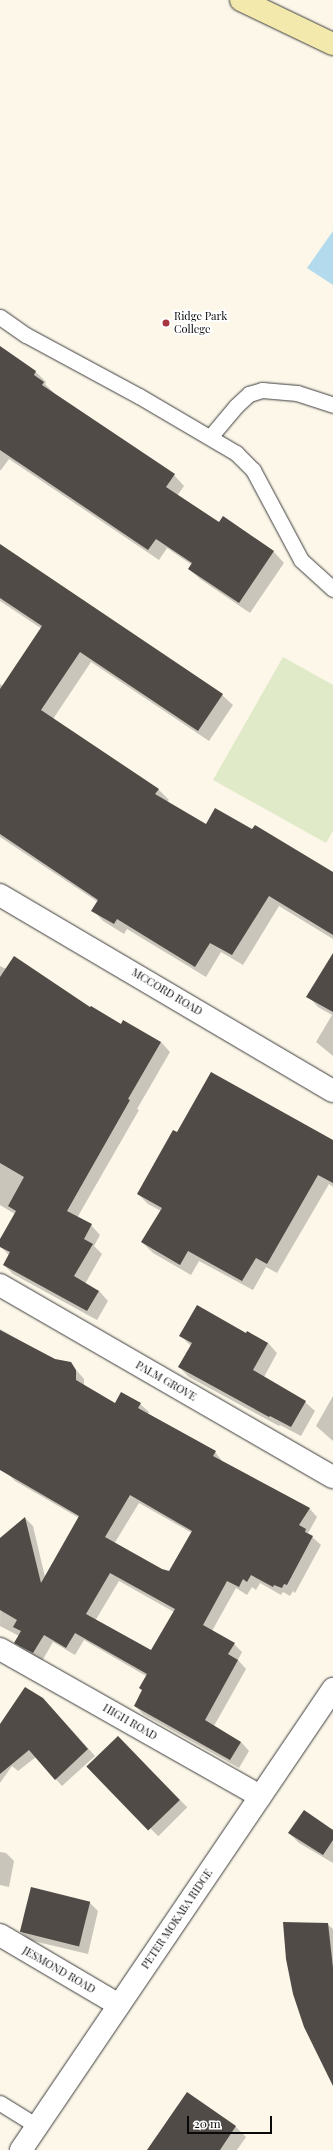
<!DOCTYPE html>
<style>
body{margin:0}
#map{position:relative;width:333px;height:2150px;overflow:hidden;background:#fcf7e9;font-family:"Playfair Display",serif}
div>[style]{position:absolute}
.pitch>*{inset:0;background:#e0eac8}
.water>*{inset:0;background:#b4daed}
.shadow>*{inset:0;background:#0003;transform-origin:0 0}
.building>*{inset:0;background:#514b47;transform-origin:0 0}
.roads{filter:drop-shadow(0 0 1px #3c3c3c) drop-shadow(0 0 1px #3c3c3c)}
.service>*{height:15px;margin:-7.5px;padding:0 7.5px;transform-origin:7.5px;border-radius:7.5px;background:#fff}
.minor>*{height:22px;margin:-11px;padding:0 11px;transform-origin:11px;border-radius:11px;background:#fff}
.tertiary>*{height:22px;margin:-11px;padding:0 11px;transform-origin:11px;border-radius:11px;background:#fff}
.secondary>*{height:22px;margin:-11px;padding:0 11px;transform-origin:11px;border-radius:11px;background:#f4e9ac}
.dots>*{width:11px;height:11px;translate:-50% -50%;box-sizing:border-box;border:2px solid #fff;border-radius:50%}
span{translate:-50% -50%;white-space:nowrap;text-align:center;line-height:1.15;-webkit-text-stroke:4px #fff;paint-order:stroke}
.poi-label{font-size:11px;color:#090909}
.left{translate:0 -50%;text-align:left}
.street-label{font-size:11px;color:#090909}
.scale{position:absolute;left:187px;top:2116px;width:85px;height:18px;box-sizing:border-box;border:2px solid #090909;border-top:0;padding-left:5px;font-size:12px;line-height:14px;white-space:nowrap;color:#090909;-webkit-text-stroke:3px #fff;paint-order:stroke}
</style>
<div id="map">
<div class="pitch">
<div style="clip-path:polygon(283px 657px,333px 685px,333px 831px,326px 843px,213px 780px)"></div>
</div>
<div class="water">
<div style="clip-path:polygon(333px 231px,333px 285px,307px 268px)"></div>
</div>
<div class="shadow">
<div style="clip-path:polygon(2px 349px,36px 372px,46px 382px,45px 384px,54px 393px,53px 394px,174px 475px,184px 486px,177px 496px,219px 524px,223px 518px,274px 552px,284px 563px,250px 613px,200px 579px,189px 569px,192px 565px,167px 548px,159px 560px,9px 459px,1px 470px,0 470px,0 351px)"></div>
<div style="clip-path:polygon(0 546px,222px 695px,233px 705px,209px 741px,91px 662px,53px 719px,158px 789px,169px 800px,167px 802px,206px 826px,333px 873px,333px 939px,279px 906px,243px 965px,221px 952px,206px 977px,127px 929px,124px 934px,103px 921px,93px 910px,98px 902px,0 837px,0 684px,3px 686px,42px 629px,0 601px)"></div>
<div style="clip-path:polygon(333px 955px,333px 1056px,316px 1042px,332px 1015px,318px 1007px,308px 996px)"></div>
<div style="clip-path:polygon(0 966px,91px 1009px,121px 1025px,161px 1042px,170px 1052px,137px 1109px,139px 1110px,77px 1218px,91px 1225px,100px 1235px,94px 1246px,102px 1254px,85px 1284px,99px 1291px,108px 1301px,97px 1320px,13px 1274px,4px 1265px,9px 1255px,0 1246px,0 1241px,15px 1214px,0 1205px)"></div>
<div style="clip-path:polygon(177px 1134px,333px 1141px,333px 1187px,329px 1184px,277px 1273px,266px 1267px,253px 1290px,199px 1261px,191px 1275px,153px 1253px,142px 1242px,161px 1211px,148px 1204px,138px 1194px)"></div>
<div style="clip-path:polygon(evenodd,0 1329px,54px 1360px,70px 1363px,84px 1379px,84px 1386px,115px 1404px,140px 1404px,149px 1412px,147px 1415px,215px 1452px,223px 1462px,309px 1508px,317px 1517px,308px 1533px,321px 1545px,295px 1593px,293px 1591px,290px 1596px,283px 1592px,281px 1595px,260px 1583px,256px 1590px,252px 1587px,247px 1595px,236px 1588px,212px 1631px,234px 1644px,242px 1652px,238px 1660px,246px 1669px,214px 1726px,241px 1742px,249px 1751px,239px 1768px,143px 1714px,135px 1706px,143px 1691px,146px 1676px,84px 1640px,75px 1655px,53px 1642px,42px 1661px,24px 1651px,15px 1642px,19px 1636px,0 1626px,1px 1538px,25px 1518px,33px 1526px,45px 1577px,79px 1518px,15px 1481px,7px 1473px,0 1411px,0 1329px,139px 1503px,192px 1533px,170px 1572px,161px 1570px,114px 1544px,139px 1503px,0 1329px,119px 1581px,174px 1612px,152px 1651px,95px 1621px,119px 1581px)"></div>
<div style="clip-path:polygon(248px 1333px,268px 1343px,277px 1353px,264px 1377px,305px 1402px,315px 1411px,301px 1436px,280px 1425px,279px 1426px,189px 1377px,179px 1367px,191px 1346px,181px 1336px,247px 1334px)"></div>
<div style="clip-path:polygon(333px 1396px,333px 1441px,316px 1426px)"></div>
<div style="clip-path:polygon(50px 1706px,95px 1756px,62px 1786px,36px 1757px,18px 1771px,12px 1766px,0 1783px,0 1726px)"></div>
<div style="left:118px;top:1738px;width:98px;height:41px;rotate:45deg"></div>
<div style="clip-path:polygon(333px 1829px,333px 1863px,299px 1843px,289px 1833px)"></div>
<div style="clip-path:polygon(0 1852px,6px 1853px,14px 1861px,9px 1887px,0 1885px)"></div>
<div style="clip-path:polygon(31px 1888px,90px 1903px,98px 1911px,88px 1954px,29px 1940px,21px 1932px)"></div>
<div style="clip-path:polygon(327px 1924px,333px 1929px,333px 2077px)"></div>
<div style="clip-path:polygon(187px 2094px,236px 2127px,246px 2137px,237px 2150px,148px 2150px)"></div>
</div>
<div class="building">
<div style="clip-path:polygon(0 346px,36px 371px,34px 375px,44px 382px,42px 385px,175px 474px,166px 487px,219px 522px,223px 516px,274px 551px,239px 603px,188px 569px,192px 563px,156px 539px,148px 550px,0 450px)"></div>
<div style="clip-path:polygon(0 544px,223px 694px,198px 731px,80px 652px,41px 710px,159px 789px,155px 794px,206px 824px,215px 808px,252px 829px,255px 825px,333px 872px,333px 935px,269px 896px,232px 955px,210px 943px,195px 967px,117px 919px,114px 924px,91px 911px,98px 900px,0 834px,0 689px,42px 626px,0 598px)"></div>
<div style="clip-path:polygon(333px 953px,333px 1012px,306px 997px)"></div>
<div style="clip-path:polygon(14px 956px,90px 1007px,91px 1006px,121px 1024px,123px 1020px,161px 1042px,128px 1099px,130px 1100px,67px 1211px,92px 1224px,84px 1239px,93px 1244px,74px 1276px,99px 1291px,87px 1311px,3px 1265px,10px 1252px,0 1247px,0 1239px,16px 1211px,8px 1206px,24px 1177px,0 1163px,0 977px)"></div>
<div style="clip-path:polygon(211px 1072px,333px 1140px,333px 1183px,318px 1175px,267px 1264px,256px 1258px,242px 1281px,188px 1251px,180px 1265px,141px 1242px,162px 1208px,137px 1194px,173px 1130px,177px 1132px)"></div>
<div style="clip-path:polygon(197px 1305px,246px 1333px,247px 1331px,268px 1343px,253px 1370px,306px 1401px,291px 1427px,270px 1416px,269px 1417px,178px 1367px,192px 1343px,179px 1336px)"></div>
<div style="clip-path:polygon(evenodd,0 1330px,55px 1359px,71px 1362px,76px 1370px,76px 1380px,115px 1403px,121px 1392px,141px 1403px,138px 1408px,216px 1451px,213px 1456px,310px 1508px,299px 1525px,306px 1529px,305px 1532px,313px 1536px,287px 1585px,284px 1584px,282px 1588px,274px 1585px,273px 1587px,251px 1575px,247px 1582px,243px 1579px,239px 1587px,227px 1581px,203px 1625px,235px 1643px,228px 1654px,238px 1660px,205px 1720px,241px 1742px,230px 1760px,134px 1706px,142px 1690px,139px 1688px,147px 1674px,75px 1633px,66px 1648px,44px 1635px,33px 1653px,14px 1643px,21px 1631px,13px 1627px,17px 1620px,0 1610px,0 1538px,25px 1517px,41px 1583px,79px 1516px,0 1470px,0 1330px,130px 1495px,192px 1531px,169px 1571px,162px 1569px,105px 1537px,130px 1495px,0 1330px,110px 1573px,175px 1609px,151px 1650px,86px 1614px,110px 1573px)"></div>
<div style="clip-path:polygon(25px 1687px,43px 1698px,88px 1749px,55px 1780px,29px 1750px,0 1774px,0 1724px)"></div>
<div style="left:118px;top:1736px;width:89px;height:44px;rotate:46deg"></div>
<div style="clip-path:polygon(304px 1810px,333px 1830px,333px 1840px,323px 1855px,288px 1833px)"></div>
<div style="left:31px;top:1887px;width:61px;height:46px;rotate:14deg"></div>
<div style="clip-path:polygon(283px 1922px,328px 1923px,333px 1968px,333px 2086px,304px 2027px,293px 1994px,286px 1959px)"></div>
<div style="clip-path:polygon(187px 2092px,236px 2126px,220px 2150px,147px 2150px)"></div>
</div>
<div class="roads">
<div class="service">
<div style="left:0;top:317px;width:32px;rotate:35deg"></div>
<div style="left:26px;top:335px;width:128px;rotate:28.4deg"></div>
<div style="left:139px;top:396px;width:113px;rotate:30.4deg"></div>
<div style="left:236px;top:453px;width:24px;rotate:45deg"></div>
<div style="left:253px;top:470px;width:102px;rotate:61.9deg"></div>
<div style="left:301px;top:560px;width:43px;rotate:42.2deg"></div>
<div style="left:210px;top:437px;width:40px;rotate:-50deg"></div>
<div style="left:236px;top:406px;width:18px;rotate:-43deg"></div>
<div style="left:249px;top:394px;width:14px;rotate:-17deg"></div>
<div style="left:262px;top:390px;width:35px;rotate:5deg"></div>
<div style="left:297px;top:393px;width:38px;rotate:18deg"></div>
<div style="left:0;top:2103px;width:44px;rotate:31.9deg"></div>
</div>
<div class="minor">
<div style="left:0;top:895px;width:386px;rotate:30.5deg"></div>
<div style="left:0;top:1285px;width:384px;rotate:30deg"></div>
<div style="left:0;top:1649px;width:299px;rotate:29.5deg"></div>
<div style="left:0;top:1935px;width:138px;rotate:30.5deg"></div>
</div>
<div class="tertiary">
<div style="left:21px;top:2150px;width:557px;rotate:-55.91deg"></div>
</div>
<div class="secondary">
<div style="left:241px;top:0;width:102px;rotate:25.6deg"></div>
</div>
</div>
<div class="dots">
<div style="left:166px;top:323px;background:#a6353f"></div>
</div>
<div class="poi-label">
<span class="left" style="left:174px;top:323px">Ridge Park<br>College</span>
</div>
<div class="street-label">
<span style="left:167px;top:992px;rotate:31deg">MCCORD ROAD</span>
<span style="left:166px;top:1381px;rotate:30deg">PALM GROVE</span>
<span style="left:130px;top:1722px;rotate:30deg">HIGH ROAD</span>
<span style="left:177px;top:1919px;rotate:-56deg">PETER MOKABA RIDGE</span>
<span style="left:59px;top:1970px;rotate:30deg">JESMOND ROAD</span>
</div>
<div class="scale">20 m</div>
</div>
